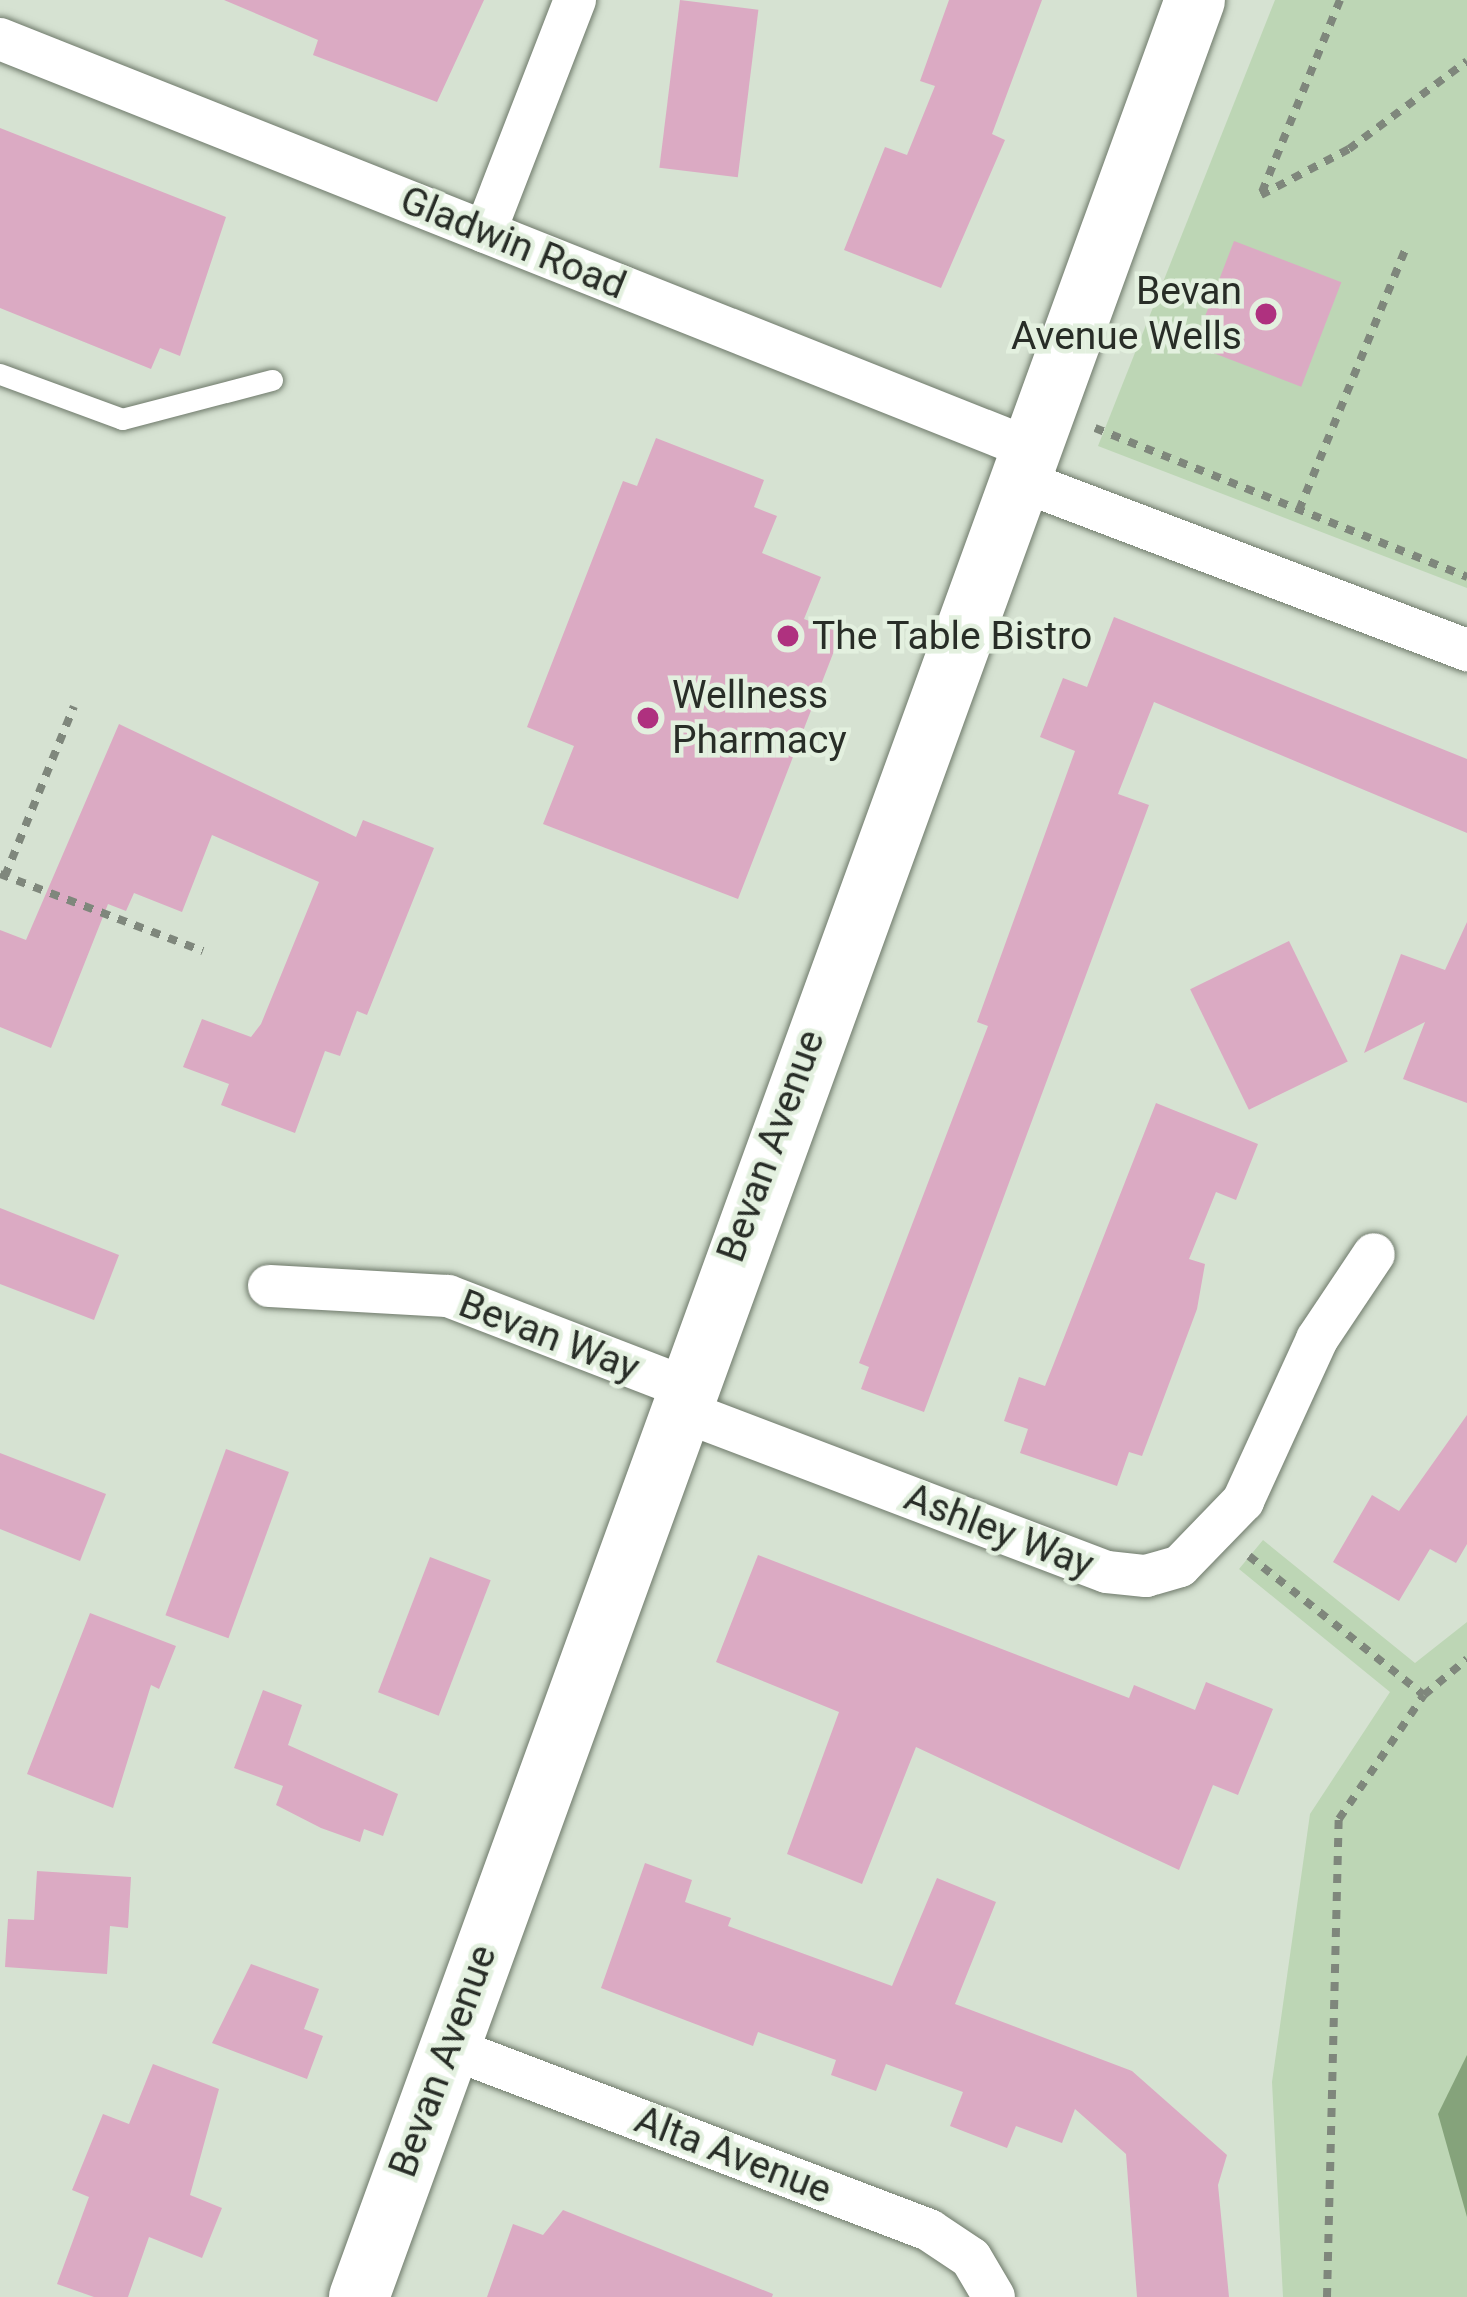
<!DOCTYPE html>
<style>
body{margin:0}
#map{position:relative;width:1467px;height:2297px;overflow:hidden;background:#d6e2d2;font-family:Roboto,sans-serif}
div>[style]{position:absolute}
.green>*{inset:0;background:#bdd6b5}
.water>*{inset:0;background:#85a37b}
.building>*{inset:0;background:#dbaac3;transform-origin:0 0}
.path>*{height:8px;margin-top:-4px;transform-origin:0;background:repeating-linear-gradient(90deg,#7f877c 0 9px,transparent 0 18px)}
.roads{filter:drop-shadow(0 0 3px #6e796a) drop-shadow(0 0 3px #6e796a)}
.lane>*{height:21px;margin:-10.5px;padding:0 10.5px;transform-origin:10.5px;border-radius:10.5px;background:#fff}
.street>*{height:42px;margin:-21px;padding:0 21px;transform-origin:21px;border-radius:21px;background:#fff}
.secondary>*{height:60px;margin:-30px;padding:0 30px;transform-origin:30px;border-radius:30px;background:#fff}
.dots>*{width:33px;height:33px;translate:-50% -50%;box-sizing:border-box;border:6px solid #e3f0df;border-radius:50%}
span{translate:-50% -50%;white-space:nowrap;text-align:center;line-height:1.15;-webkit-text-stroke:9px #e3f0df;paint-order:stroke}
.street-label{font-size:39px;color:#282d27}
.poi-label{font-size:39px;color:#282d27}
.right{translate:-100% -50%;text-align:right}
.left{translate:0 -50%;text-align:left}
</style>
<div id="map">
<div class="green">
<div style="clip-path:polygon(1275px 0,1467px 0,1467px 588px,1098px 446px)"></div>
<div style="clip-path:polygon(1263px 1540px,1415px 1663px,1467px 1622px,1467px 2297px,1283px 2297px,1272px 2082px,1310px 1814px,1390px 1692px,1239px 1569px)"></div>
</div>
<div class="water">
<div style="clip-path:polygon(1467px 2055px,1467px 2217px,1438px 2114px)"></div>
</div>
<div class="building">
<div style="clip-path:polygon(224px 0,484px 0,437px 102px,313px 55px,318px 40px)"></div>
<div style="left:680px;top:0;width:79px;height:169px;rotate:7deg"></div>
<div style="clip-path:polygon(949px 0,1042px 0,992px 134px,1005px 140px,941px 288px,844px 250px,885px 147px,907px 155px,935px 86px,920px 81px)"></div>
<div style="clip-path:polygon(0 128px,226px 217px,180px 356px,160px 348px,151px 369px,0 308px)"></div>
<div style="left:1234px;top:241px;width:115px;height:112px;rotate:21deg"></div>
<div style="clip-path:polygon(656px 438px,764px 480px,754px 507px,777px 516px,762px 553px,821px 577px,804px 619px,841px 633px,738px 899px,543px 824px,574px 746px,527px 727px,623px 481px,637px 486px)"></div>
<div style="clip-path:polygon(1114px 617px,1467px 759px,1467px 833px,1154px 702px,1118px 794px,1149px 805px,924px 1412px,861px 1389px,869px 1367px,859px 1363px,988px 1026px,977px 1022px,1075px 751px,1040px 737px,1063px 678px,1087px 687px)"></div>
<div style="clip-path:polygon(119px 724px,356px 837px,363px 820px,434px 848px,367px 1015px,357px 1011px,340px 1056px,325px 1051px,295px 1133px,221px 1105px,229px 1084px,183px 1067px,202px 1019px,251px 1037px,261px 1024px,319px 882px,212px 835px,182px 912px,134px 893px,126px 911px,108px 904px,51px 1048px,0 1027px,0 930px,26px 940px)"></div>
<div style="clip-path:polygon(1467px 922px,1467px 1103px,1403px 1079px,1425px 1022px,1364px 1053px,1401px 954px,1445px 970px)"></div>
<div style="left:1289px;top:941px;width:134px;height:110px;rotate:64deg"></div>
<div style="clip-path:polygon(1156px 1103px,1258px 1144px,1236px 1200px,1216px 1192px,1189px 1259px,1205px 1264px,1197px 1309px,1142px 1456px,1129px 1452px,1117px 1486px,1020px 1453px,1028px 1429px,1004px 1421px,1019px 1377px,1045px 1386px)"></div>
<div style="clip-path:polygon(0 1208px,119px 1255px,94px 1320px,0 1284px)"></div>
<div style="clip-path:polygon(1467px 1415px,1467px 1544px,1456px 1563px,1430px 1549px,1399px 1601px,1333px 1562px,1372px 1495px,1399px 1511px)"></div>
<div style="left:226px;top:1449px;width:67px;height:177px;rotate:20deg"></div>
<div style="clip-path:polygon(0 1453px,106px 1494px,80px 1561px,0 1529px)"></div>
<div style="clip-path:polygon(758px 1555px,1129px 1698px,1134px 1685px,1195px 1710px,1206px 1682px,1273px 1709px,1238px 1795px,1213px 1785px,1179px 1870px,916px 1747px,862px 1884px,787px 1854px,839px 1712px,716px 1662px)"></div>
<div style="left:430px;top:1557px;width:65px;height:145px;rotate:21deg"></div>
<div style="clip-path:polygon(90px 1613px,176px 1646px,159px 1689px,151px 1685px,113px 1808px,27px 1774px)"></div>
<div style="clip-path:polygon(263px 1690px,302px 1705px,288px 1745px,398px 1794px,383px 1836px,364px 1829px,360px 1842px,321px 1828px,276px 1805px,283px 1786px,234px 1768px)"></div>
<div style="clip-path:polygon(645px 1863px,692px 1880px,685px 1902px,731px 1918px,728px 1926px,892px 1986px,937px 1878px,996px 1902px,955px 2004px,1132px 2071px,1227px 2155px,1218px 2185px,1229px 2297px,1137px 2297px,1126px 2154px,1075px 2109px,1062px 2143px,1016px 2126px,1007px 2148px,950px 2126px,963px 2092px,886px 2064px,876px 2091px,831px 2075px,836px 2060px,758px 2032px,753px 2046px,601px 1988px)"></div>
<div style="clip-path:polygon(37px 1871px,131px 1877px,128px 1928px,110px 1926px,107px 1974px,5px 1967px,8px 1919px,34px 1920px)"></div>
<div style="clip-path:polygon(251px 1964px,319px 1989px,304px 2029px,323px 2036px,307px 2079px,212px 2043px)"></div>
<div style="clip-path:polygon(153px 2064px,219px 2089px,190px 2195px,222px 2208px,202px 2258px,149px 2237px,128px 2297px,94px 2297px,57px 2284px,89px 2197px,72px 2190px,103px 2114px,129px 2124px)"></div>
<div style="clip-path:polygon(563px 2210px,773px 2294px,772px 2297px,487px 2297px,513px 2224px,543px 2235px)"></div>
</div>
<div class="path">
<div style="left:1340px;top:0;width:210px;rotate:112.1deg"></div>
<div style="left:1261px;top:195px;width:99px;rotate:-27.6deg"></div>
<div style="left:1349px;top:149px;width:147px;rotate:-36.7deg"></div>
<div style="left:1095px;top:428px;width:401px;rotate:21.8deg"></div>
<div style="left:1299px;top:510px;width:281px;rotate:-67.8deg"></div>
<div style="left:0;top:874px;width:217px;rotate:20.8deg"></div>
<div style="left:5px;top:876px;width:183px;rotate:-67.9deg"></div>
<div style="left:1249px;top:1556px;width:223px;rotate:38.5deg"></div>
<div style="left:1327px;top:2297px;width:478px;rotate:-88.6deg"></div>
<div style="left:1339px;top:1819px;width:150px;rotate:-55.6deg"></div>
<div style="left:1424px;top:1695px;width:56px;rotate:-39.9deg"></div>
</div>
<div class="roads">
<div class="lane">
<div style="left:0;top:374px;width:130px;rotate:20.2deg"></div>
<div style="left:122px;top:419px;width:155px;rotate:-14.6deg"></div>
</div>
<div class="street">
<div style="left:0;top:39px;width:1104px;rotate:21.69deg"></div>
<div style="left:485px;top:232px;width:249px;rotate:-68.8deg"></div>
<div style="left:1014px;top:478px;width:485px;rotate:20.8deg"></div>
<div style="left:269px;top:1286px;width:179px;rotate:3.2deg"></div>
<div style="left:448px;top:1296px;width:253px;rotate:21.1deg"></div>
<div style="left:675px;top:1408px;width:462px;rotate:20.8deg"></div>
<div style="left:1107px;top:1572px;width:39px;rotate:6deg"></div>
<div style="left:1146px;top:1576px;width:35px;rotate:-16deg"></div>
<div style="left:1180px;top:1566px;width:91px;rotate:-45.9deg"></div>
<div style="left:1243px;top:1501px;width:178px;rotate:-65.4deg"></div>
<div style="left:1317px;top:1339px;width:102px;rotate:-56.2deg"></div>
<div style="left:448px;top:2047px;width:515px;rotate:20.83deg"></div>
<div style="left:929px;top:2230px;width:50px;rotate:33.7deg"></div>
<div style="left:971px;top:2258px;width:45px;rotate:59.5deg"></div>
</div>
<div class="secondary">
<div style="left:359px;top:2297px;width:2444px;rotate:-70deg"></div>
</div>
</div>
<div class="dots">
<div style="left:1266px;top:314px;background:#af317f"></div>
<div style="left:788px;top:636px;background:#af317f"></div>
<div style="left:648px;top:718px;background:#af317f"></div>
</div>
<div class="street-label">
<span style="left:513px;top:243px;rotate:22deg">Gladwin Road</span>
<span style="left:771px;top:1146px;rotate:-70deg">Bevan Avenue</span>
<span style="left:549px;top:1336px;rotate:21deg">Bevan Way</span>
<span style="left:999px;top:1531px;rotate:21deg">Ashley Way</span>
<span style="left:443px;top:2061px;rotate:-70deg">Bevan Avenue</span>
<span style="left:733px;top:2155px;rotate:21deg">Alta Avenue</span>
</div>
<div class="poi-label">
<span class="right" style="left:1242px;top:314px">Bevan<br>Avenue Wells</span>
<span class="left" style="left:812px;top:636px">The Table Bistro</span>
<span class="left" style="left:672px;top:718px">Wellness<br>Pharmacy</span>
</div>
</div>
